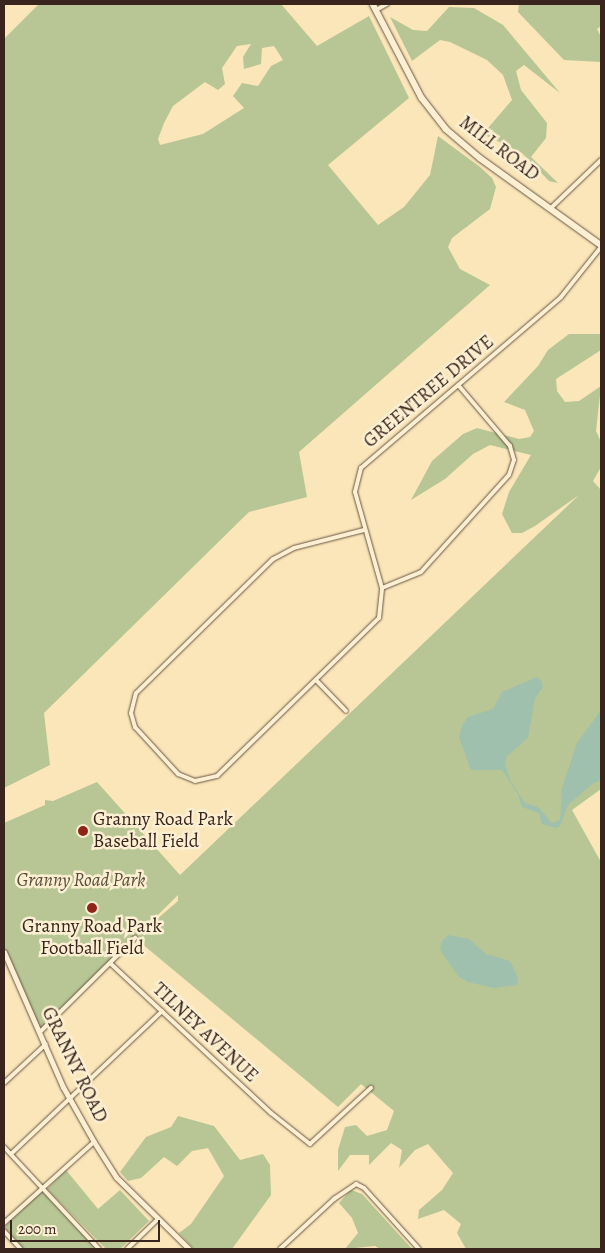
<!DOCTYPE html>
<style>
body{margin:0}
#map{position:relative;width:605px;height:1253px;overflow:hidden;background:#fae6b9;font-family:Alegreya,serif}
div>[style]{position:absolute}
.green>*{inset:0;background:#b7c694}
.water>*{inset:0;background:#9ec0ac}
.roads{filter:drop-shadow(0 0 1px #695544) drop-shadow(0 0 1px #695544)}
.minor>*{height:4px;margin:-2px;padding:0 2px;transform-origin:2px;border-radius:2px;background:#fcefd2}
.tertiary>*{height:5px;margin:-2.5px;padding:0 2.5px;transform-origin:2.5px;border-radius:2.5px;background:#fcefd2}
.secondary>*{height:5.5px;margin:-2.75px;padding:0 2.75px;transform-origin:2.75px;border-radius:2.75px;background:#fcefd2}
.dots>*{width:14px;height:14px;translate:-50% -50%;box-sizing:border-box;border:2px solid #fcefd2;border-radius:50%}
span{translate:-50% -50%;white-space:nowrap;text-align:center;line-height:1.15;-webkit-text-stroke:5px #fcefd2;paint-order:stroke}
.street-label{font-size:19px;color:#39251d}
.poi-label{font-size:19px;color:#39251d}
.left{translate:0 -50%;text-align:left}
.park-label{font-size:19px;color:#584d3b;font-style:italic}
.frame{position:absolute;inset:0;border:5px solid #39251d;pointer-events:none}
.scale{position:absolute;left:10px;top:1220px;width:150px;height:22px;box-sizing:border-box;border:2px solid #39251d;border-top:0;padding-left:6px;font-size:15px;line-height:18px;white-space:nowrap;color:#39251d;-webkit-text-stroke:4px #fcefd2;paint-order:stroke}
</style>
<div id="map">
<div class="green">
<div style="clip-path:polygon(evenodd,39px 4px,281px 4px,317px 46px,369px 16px,409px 98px,328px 165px,378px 225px,404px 207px,430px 175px,438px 136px,480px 167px,492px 178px,496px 187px,490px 209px,452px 238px,448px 247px,460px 269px,490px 285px,299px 452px,307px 497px,249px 512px,44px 713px,50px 765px,4px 788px,4px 39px,39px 4px,251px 44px,243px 57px,244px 69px,261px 64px,262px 48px,274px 46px,283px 60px,271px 66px,258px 86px,242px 83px,233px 96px,244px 108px,203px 134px,160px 145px,158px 139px,164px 123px,173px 106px,205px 82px,218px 90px,225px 84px,222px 68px,237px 46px,251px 44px)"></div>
<div style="clip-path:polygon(519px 4px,601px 4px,601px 26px,597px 29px,601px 37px,601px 62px,564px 60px,518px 12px)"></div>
<div style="clip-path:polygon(449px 7px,474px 8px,503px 25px,560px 93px,524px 65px,516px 71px,521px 90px,547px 123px,546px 138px,531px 157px,558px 183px,549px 181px,522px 153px,483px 134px,512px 100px,503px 75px,487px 60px,450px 42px,440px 40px,412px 61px,390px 17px,413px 30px,427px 31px)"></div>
<div style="clip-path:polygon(569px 334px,601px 334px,601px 350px,556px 379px,557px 391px,565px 402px,579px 401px,601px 386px,596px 431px,601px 442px,601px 467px,593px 481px,601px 490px,601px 789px,572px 810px,601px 862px,601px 1249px,466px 1249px,457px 1233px,461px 1224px,444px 1210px,418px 1219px,419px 1210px,442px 1190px,453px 1173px,428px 1144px,415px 1150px,399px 1168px,402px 1150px,391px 1143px,369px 1165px,369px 1155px,350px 1155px,338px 1171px,338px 1150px,345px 1127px,356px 1125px,367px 1136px,387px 1130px,394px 1111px,361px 1084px,338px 1107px,135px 938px,178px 901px,178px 895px,40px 1032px,4px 955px,4px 823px,45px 805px,45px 800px,53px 801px,97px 782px,180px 875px,579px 495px,535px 526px,522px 533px,512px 533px,502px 514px,509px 492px,531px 455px,490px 445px,473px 454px,445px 479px,411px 500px,432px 461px,463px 434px,477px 428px,519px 439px,530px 437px,534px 431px,525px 410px,504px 402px,538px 366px,548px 350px)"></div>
<div style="clip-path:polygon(178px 1116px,214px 1126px,240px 1160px,263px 1154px,270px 1165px,271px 1195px,232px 1249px,194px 1249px,179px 1233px,191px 1224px,224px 1176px,208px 1148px,192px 1151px,177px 1166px,164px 1157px,141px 1178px,128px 1181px,120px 1172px,146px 1137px,171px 1127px)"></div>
<div style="clip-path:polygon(66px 1170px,98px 1209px,120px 1190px,149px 1221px,120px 1249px,106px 1249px,47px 1189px)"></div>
<div style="clip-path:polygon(351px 1190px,362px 1194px,412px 1249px,380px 1249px,375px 1246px,345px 1249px,358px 1233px,352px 1218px,339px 1203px)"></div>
<div style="clip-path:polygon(42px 1191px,96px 1249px,24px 1249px,4px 1227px)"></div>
</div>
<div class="water">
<div style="clip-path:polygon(537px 677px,541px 680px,543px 687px,535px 698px,528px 738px,507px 756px,505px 763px,510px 780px,525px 803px,538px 807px,552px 823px,560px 820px,562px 788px,577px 743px,601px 710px,601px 780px,592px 784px,568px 805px,560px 826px,556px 828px,542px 824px,539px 813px,522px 807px,518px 794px,502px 770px,471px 770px,459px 738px,462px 726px,468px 717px,493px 709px,502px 692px)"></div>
<div style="clip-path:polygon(448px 935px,469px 939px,486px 954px,510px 961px,518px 978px,517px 985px,494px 988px,468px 982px,458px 976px,440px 950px,442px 941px)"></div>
</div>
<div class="roads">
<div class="minor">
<div style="left:376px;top:10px;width:13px;rotate:-29deg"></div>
<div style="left:552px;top:207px;width:68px;rotate:-43.8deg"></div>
<div style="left:364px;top:530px;width:72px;rotate:165.6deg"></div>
<div style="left:294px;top:548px;width:24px;rotate:152deg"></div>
<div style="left:273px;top:559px;width:192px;rotate:135.6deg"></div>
<div style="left:136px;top:693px;width:21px;rotate:104deg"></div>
<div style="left:131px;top:713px;width:15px;rotate:74deg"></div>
<div style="left:135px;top:727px;width:64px;rotate:47.5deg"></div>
<div style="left:178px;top:774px;width:18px;rotate:22deg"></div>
<div style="left:195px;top:781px;width:23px;rotate:-13deg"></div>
<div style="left:217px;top:776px;width:226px;rotate:-44.3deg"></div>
<div style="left:379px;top:618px;width:30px;rotate:-84deg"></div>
<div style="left:382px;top:588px;width:100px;rotate:-105.7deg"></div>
<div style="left:355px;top:492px;width:25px;rotate:-76deg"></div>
<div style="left:361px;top:468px;width:263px;rotate:-40.5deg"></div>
<div style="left:561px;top:297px;width:64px;rotate:-51.3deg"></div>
<div style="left:382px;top:588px;width:42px;rotate:-22.3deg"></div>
<div style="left:421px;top:572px;width:131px;rotate:-47.8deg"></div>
<div style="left:509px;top:475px;width:16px;rotate:-72deg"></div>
<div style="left:514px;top:460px;width:15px;rotate:-106deg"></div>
<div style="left:510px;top:446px;width:80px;rotate:-130.4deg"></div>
<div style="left:316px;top:680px;width:43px;rotate:45.9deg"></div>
<div style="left:110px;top:963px;width:220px;rotate:43deg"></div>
<div style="left:271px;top:1113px;width:50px;rotate:38.5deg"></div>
<div style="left:310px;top:1144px;width:83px;rotate:-42.6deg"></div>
<div style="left:40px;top:1032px;width:134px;rotate:-44.7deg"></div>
<div style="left:4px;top:1083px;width:57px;rotate:-42.9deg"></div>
<div style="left:4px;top:1147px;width:139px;rotate:47deg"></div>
<div style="left:11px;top:1154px;width:208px;rotate:-43.4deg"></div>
<div style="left:4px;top:1223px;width:121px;rotate:-42deg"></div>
<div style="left:4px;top:1231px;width:25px;rotate:47deg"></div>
<div style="left:127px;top:1249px;width:43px;rotate:-44.1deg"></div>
<div style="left:280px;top:1249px;width:74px;rotate:-42.8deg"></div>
<div style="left:334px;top:1199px;width:27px;rotate:-34deg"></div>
<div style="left:356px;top:1184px;width:9px;rotate:27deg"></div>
<div style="left:364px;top:1188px;width:82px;rotate:48deg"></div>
</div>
<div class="tertiary">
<div style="left:4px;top:952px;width:147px;rotate:66.4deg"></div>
<div style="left:63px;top:1087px;width:63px;rotate:60.6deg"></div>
<div style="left:94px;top:1142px;width:41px;rotate:57.8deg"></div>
<div style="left:116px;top:1177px;width:103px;rotate:44.6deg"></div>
</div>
<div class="secondary">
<div style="left:373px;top:4px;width:106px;rotate:62.5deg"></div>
<div style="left:422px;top:98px;width:39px;rotate:52deg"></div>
<div style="left:446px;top:129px;width:45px;rotate:40.5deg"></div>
<div style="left:480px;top:158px;width:149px;rotate:35.7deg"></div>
</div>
</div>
<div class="dots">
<div style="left:83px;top:831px;background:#8f2418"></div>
<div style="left:92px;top:908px;background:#8f2418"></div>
</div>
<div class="street-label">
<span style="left:499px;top:149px;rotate:37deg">MILL ROAD</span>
<span style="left:429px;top:392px;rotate:-40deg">GREENTREE DRIVE</span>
<span style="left:205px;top:1033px;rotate:43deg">TILNEY AVENUE</span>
<span style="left:74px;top:1065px;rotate:64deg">GRANNY ROAD</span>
</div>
<div class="poi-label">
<span class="left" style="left:93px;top:831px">Granny Road Park<br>Baseball Field</span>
<span style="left:92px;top:938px">Granny Road Park<br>Football Field</span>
</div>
<div class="park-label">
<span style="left:81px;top:881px">Granny Road Park</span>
</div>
<div class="frame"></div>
<div class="scale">200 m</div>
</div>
